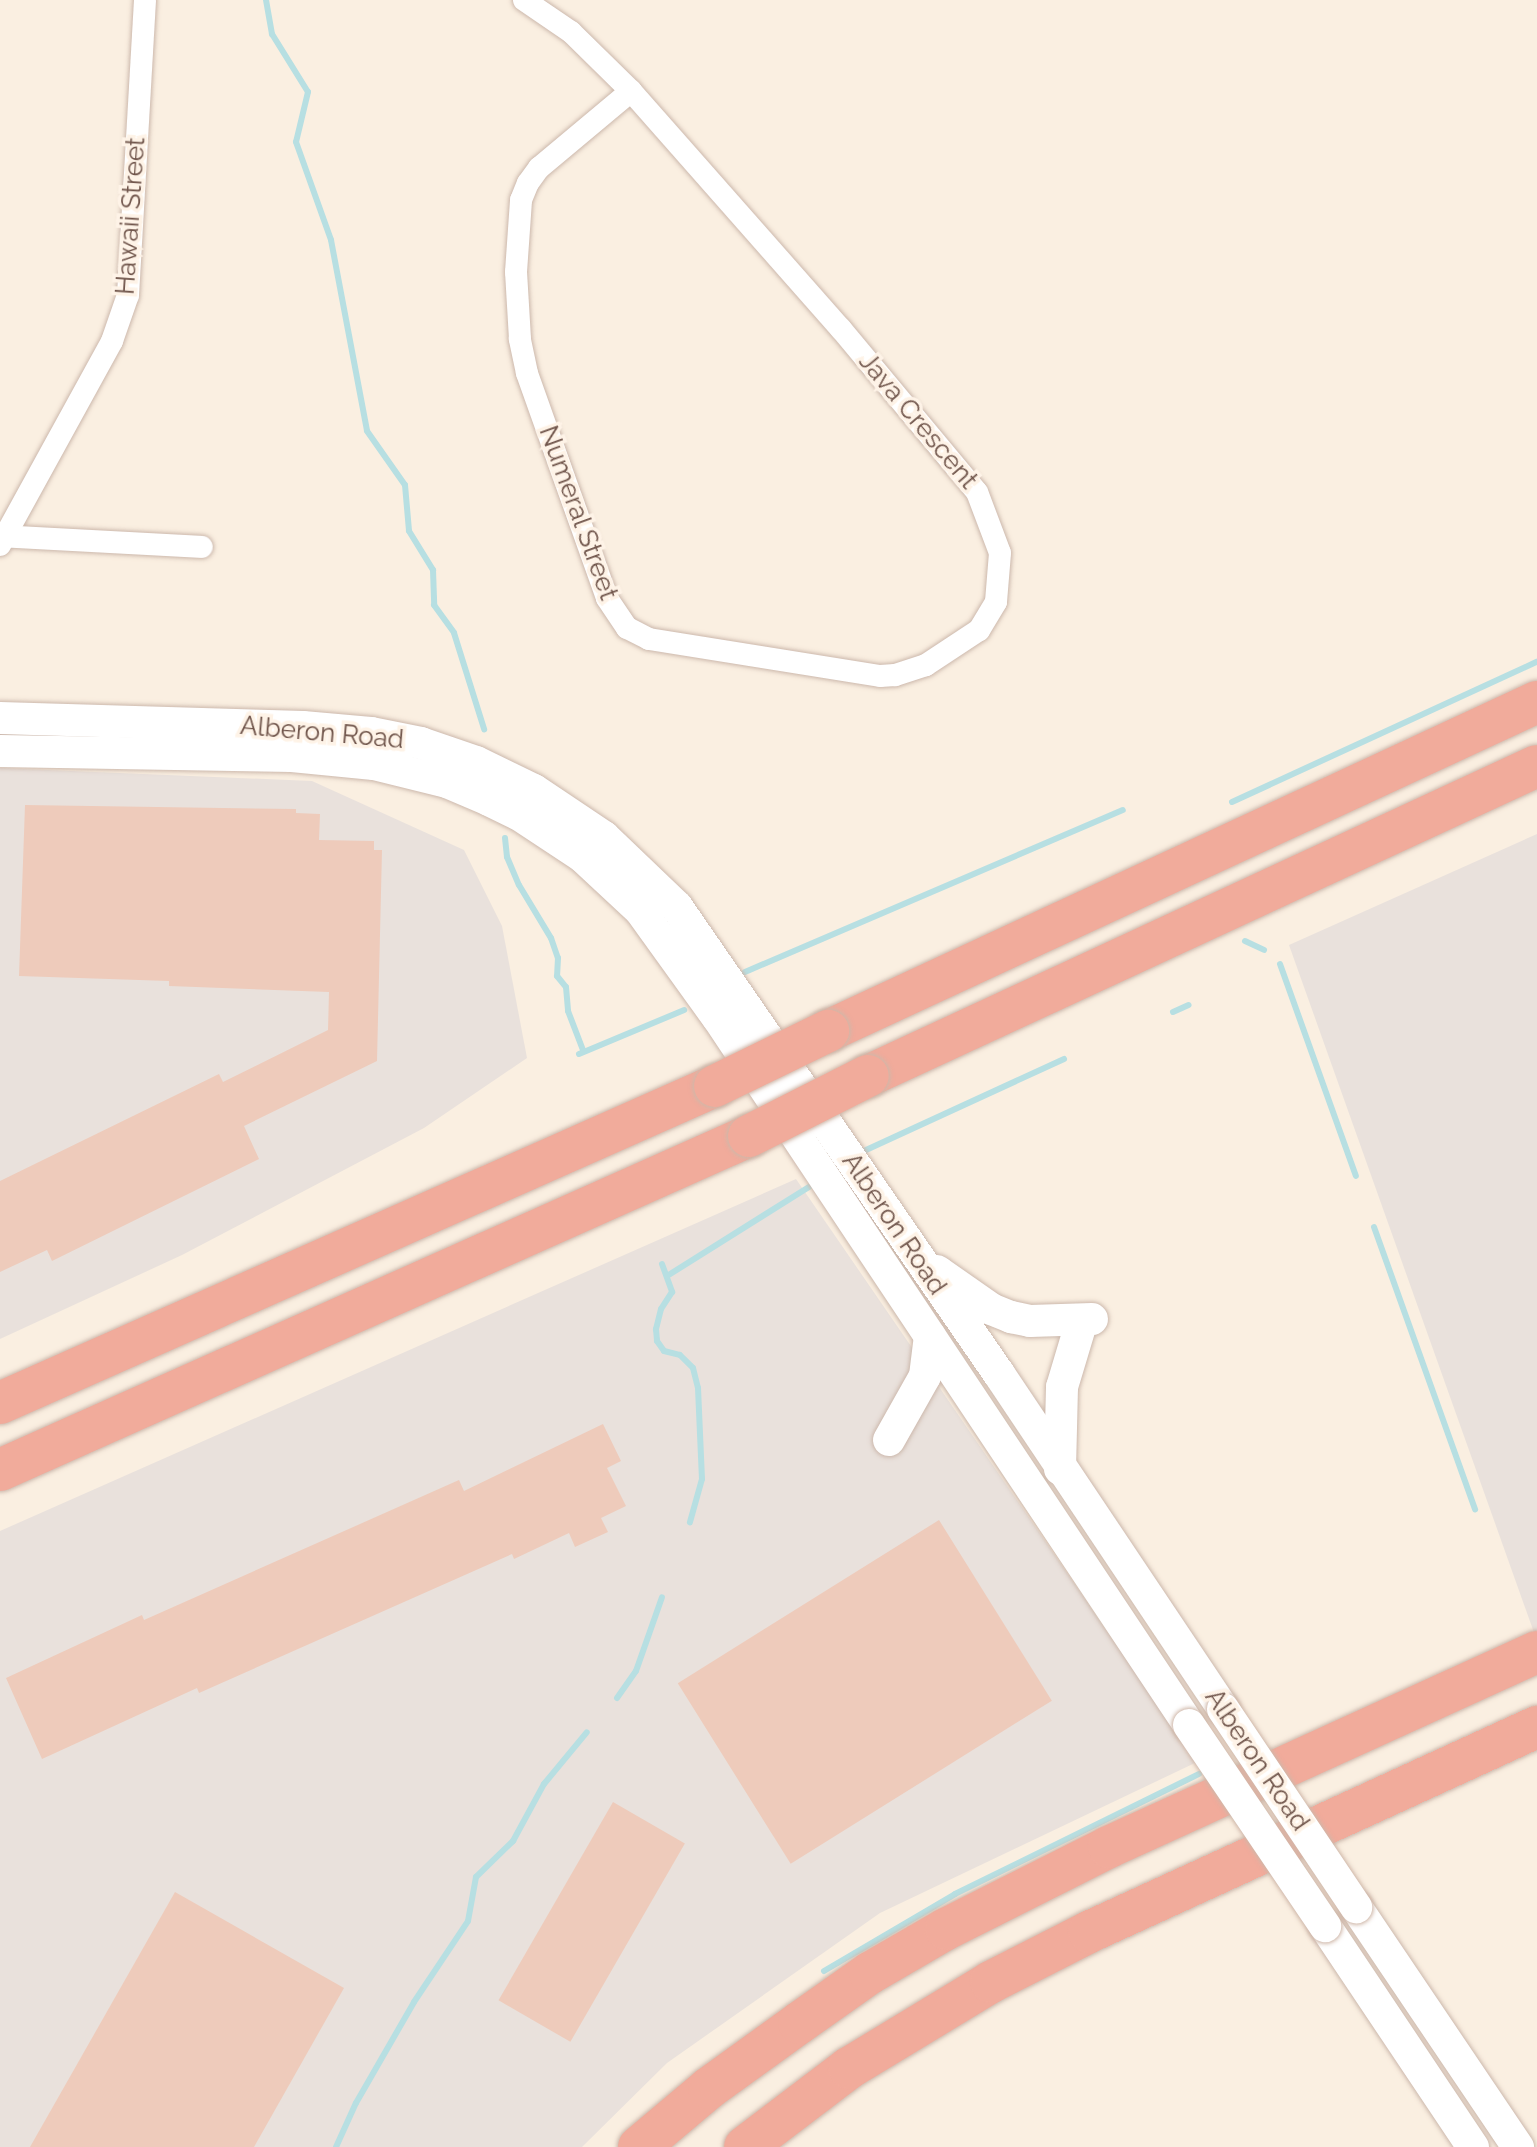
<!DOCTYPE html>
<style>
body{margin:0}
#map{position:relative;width:1537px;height:2147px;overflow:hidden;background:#faefe1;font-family:Raleway,sans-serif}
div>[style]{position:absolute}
.industrial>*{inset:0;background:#e9e1dc}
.stream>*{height:6px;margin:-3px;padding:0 3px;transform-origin:3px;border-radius:3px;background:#b7dfe2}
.building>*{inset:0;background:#eecbbb;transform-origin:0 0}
.roads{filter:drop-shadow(0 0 2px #ccb8ac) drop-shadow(0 0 2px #ccb8ac)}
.minor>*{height:22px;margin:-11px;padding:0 11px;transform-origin:11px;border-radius:11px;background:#fff}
.secondary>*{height:32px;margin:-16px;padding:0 16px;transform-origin:16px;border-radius:16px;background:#fff}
.motorway>*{height:42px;margin:-21px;padding:0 21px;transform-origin:21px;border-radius:21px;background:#f1ab9b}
.bridges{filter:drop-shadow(0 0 2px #cfb7a9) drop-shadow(0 0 2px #cfb7a9)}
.secondary-bridge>*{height:32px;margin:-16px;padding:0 16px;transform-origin:16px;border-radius:16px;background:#fff}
.motorway-bridge>*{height:42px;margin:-21px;padding:0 21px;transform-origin:21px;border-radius:21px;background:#f1ab9b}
span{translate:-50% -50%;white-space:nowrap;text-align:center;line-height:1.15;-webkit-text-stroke:7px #fef3e7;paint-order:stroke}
.street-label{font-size:26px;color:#6f544a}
</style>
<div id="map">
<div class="industrial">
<div style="clip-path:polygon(0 768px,312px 781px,464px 850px,502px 926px,527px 1058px,424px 1128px,182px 1255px,0 1339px)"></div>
<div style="clip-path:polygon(1537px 834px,1537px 1641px,1289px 945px)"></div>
<div style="clip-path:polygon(796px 1179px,1197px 1762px,880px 1913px,667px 2063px,582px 2147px,0 2147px,0 1531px)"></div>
</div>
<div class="stream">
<div style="left:266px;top:0;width:35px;rotate:80deg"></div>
<div style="left:272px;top:34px;width:68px;rotate:58.2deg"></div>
<div style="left:308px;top:92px;width:51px;rotate:103.5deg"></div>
<div style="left:296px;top:142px;width:104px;rotate:70.3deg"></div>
<div style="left:331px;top:240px;width:194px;rotate:79.3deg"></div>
<div style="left:367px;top:431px;width:66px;rotate:54.9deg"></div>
<div style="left:405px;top:485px;width:46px;rotate:85deg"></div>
<div style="left:409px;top:531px;width:46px;rotate:58.4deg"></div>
<div style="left:433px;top:570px;width:35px;rotate:88deg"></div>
<div style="left:434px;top:605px;width:34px;rotate:54deg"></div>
<div style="left:454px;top:633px;width:101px;rotate:72.6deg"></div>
<div style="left:1232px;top:802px;width:336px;rotate:-24.7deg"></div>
<div style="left:505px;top:838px;width:19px;rotate:84deg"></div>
<div style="left:507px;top:857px;width:30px;rotate:67deg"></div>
<div style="left:519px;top:885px;width:62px;rotate:58.9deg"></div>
<div style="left:551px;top:938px;width:21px;rotate:71deg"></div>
<div style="left:558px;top:958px;width:18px;rotate:93deg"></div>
<div style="left:557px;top:976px;width:14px;rotate:51deg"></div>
<div style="left:566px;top:987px;width:24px;rotate:85deg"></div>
<div style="left:568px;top:1011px;width:42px;rotate:69deg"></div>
<div style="left:1245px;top:941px;width:21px;rotate:25deg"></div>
<div style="left:1280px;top:964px;width:225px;rotate:70.3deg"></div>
<div style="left:745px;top:972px;width:411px;rotate:-23.2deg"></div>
<div style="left:1173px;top:1012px;width:17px;rotate:-24deg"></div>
<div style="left:579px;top:1054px;width:114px;rotate:-22.7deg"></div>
<div style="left:866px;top:1150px;width:218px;rotate:-24.7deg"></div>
<div style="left:1374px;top:1227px;width:300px;rotate:70.3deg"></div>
<div style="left:662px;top:1264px;width:30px;rotate:70deg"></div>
<div style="left:672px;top:1292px;width:20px;rotate:123deg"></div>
<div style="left:661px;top:1309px;width:21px;rotate:104deg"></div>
<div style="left:656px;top:1329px;width:12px;rotate:85deg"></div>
<div style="left:657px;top:1341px;width:12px;rotate:55deg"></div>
<div style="left:664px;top:1351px;width:16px;rotate:14deg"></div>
<div style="left:680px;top:1355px;width:18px;rotate:45deg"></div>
<div style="left:693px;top:1368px;width:21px;rotate:76deg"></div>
<div style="left:698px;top:1388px;width:91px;rotate:87.5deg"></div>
<div style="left:702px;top:1479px;width:45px;rotate:105.6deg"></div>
<div style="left:667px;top:1276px;width:168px;rotate:-32.1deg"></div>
<div style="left:617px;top:1698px;width:33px;rotate:-55deg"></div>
<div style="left:636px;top:1671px;width:78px;rotate:-70.6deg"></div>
<div style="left:824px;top:1971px;width:152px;rotate:-30.4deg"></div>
<div style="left:955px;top:1894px;width:272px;rotate:-26.2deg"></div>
<div style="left:336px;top:2147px;width:48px;rotate:-65.6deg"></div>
<div style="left:356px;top:2103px;width:116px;rotate:-60.1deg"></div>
<div style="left:414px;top:2002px;width:97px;rotate:-56.3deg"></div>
<div style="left:468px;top:1921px;width:45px;rotate:-79.7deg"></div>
<div style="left:476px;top:1877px;width:52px;rotate:-44.2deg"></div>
<div style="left:513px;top:1841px;width:65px;rotate:-61.5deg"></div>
<div style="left:544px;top:1784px;width:67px;rotate:-50.4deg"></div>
</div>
<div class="building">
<div style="clip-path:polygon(25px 805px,296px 809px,296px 813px,320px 814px,319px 840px,374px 841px,374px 850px,382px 850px,377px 1061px,244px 1126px,259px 1159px,52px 1261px,47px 1250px,0 1272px,0 1181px,219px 1074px,223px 1082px,328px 1030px,329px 992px,169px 986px,169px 981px,19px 976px)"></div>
<div style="clip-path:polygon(603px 1424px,621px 1461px,607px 1468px,626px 1506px,601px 1518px,608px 1532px,575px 1547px,569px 1533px,514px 1559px,512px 1554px,199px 1693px,197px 1688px,42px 1759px,6px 1678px,142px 1615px,144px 1620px,459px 1480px,464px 1491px)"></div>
<div style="left:939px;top:1520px;width:213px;height:308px;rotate:58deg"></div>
<div style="left:613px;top:1802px;width:83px;height:229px;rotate:30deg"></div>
<div style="clip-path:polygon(175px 1892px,344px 1988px,254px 2147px,30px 2147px)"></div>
</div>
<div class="roads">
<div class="minor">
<div style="left:524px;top:0;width:57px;rotate:34.2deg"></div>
<div style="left:571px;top:32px;width:84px;rotate:44.5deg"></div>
<div style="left:631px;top:91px;width:317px;rotate:48.6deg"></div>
<div style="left:841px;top:329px;width:212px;rotate:50.2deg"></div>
<div style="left:977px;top:492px;width:65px;rotate:69.3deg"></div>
<div style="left:1000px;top:553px;width:49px;rotate:94.7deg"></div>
<div style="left:996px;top:602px;width:33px;rotate:121deg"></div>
<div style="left:979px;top:630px;width:64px;rotate:146.6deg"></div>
<div style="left:926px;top:665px;width:33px;rotate:162deg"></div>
<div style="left:895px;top:675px;width:15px;rotate:176deg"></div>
<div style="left:880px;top:676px;width:234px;rotate:-170.9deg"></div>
<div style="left:649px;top:639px;width:25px;rotate:-153deg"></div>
<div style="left:627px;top:628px;width:36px;rotate:-124deg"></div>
<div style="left:607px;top:598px;width:239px;rotate:-109.6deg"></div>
<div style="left:527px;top:373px;width:35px;rotate:-102deg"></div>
<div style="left:520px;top:339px;width:67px;rotate:-93.4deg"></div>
<div style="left:516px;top:272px;width:72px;rotate:-86deg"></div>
<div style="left:521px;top:200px;width:18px;rotate:-68deg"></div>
<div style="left:528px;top:183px;width:19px;rotate:-54deg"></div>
<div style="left:539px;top:168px;width:120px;rotate:-39.9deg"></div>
<div style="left:0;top:536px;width:202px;rotate:3.1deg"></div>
<div style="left:0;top:545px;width:233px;rotate:-61.2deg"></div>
<div style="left:112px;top:341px;width:49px;rotate:-70.8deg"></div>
<div style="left:128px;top:295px;width:295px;rotate:-86.7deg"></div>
</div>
<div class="secondary">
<div style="left:0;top:718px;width:303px;rotate:1.7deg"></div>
<div style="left:303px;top:727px;width:68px;rotate:5deg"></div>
<div style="left:371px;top:733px;width:51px;rotate:11.3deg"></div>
<div style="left:421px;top:743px;width:58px;rotate:19.1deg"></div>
<div style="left:476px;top:762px;width:64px;rotate:25.8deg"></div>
<div style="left:534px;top:790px;width:84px;rotate:33.9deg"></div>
<div style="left:604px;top:837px;width:101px;rotate:43.8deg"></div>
<div style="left:677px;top:907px;width:567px;rotate:55.41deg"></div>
<div style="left:999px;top:1374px;width:403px;rotate:56.2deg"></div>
<div style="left:0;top:751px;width:292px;rotate:1deg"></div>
<div style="left:292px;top:756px;width:82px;rotate:5.6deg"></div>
<div style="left:374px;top:764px;width:75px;rotate:13.9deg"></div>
<div style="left:447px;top:782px;width:46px;rotate:23.2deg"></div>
<div style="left:489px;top:800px;width:32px;rotate:26deg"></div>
<div style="left:518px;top:814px;width:77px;rotate:33.3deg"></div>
<div style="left:582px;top:856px;width:79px;rotate:43deg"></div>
<div style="left:640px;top:910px;width:133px;rotate:54.2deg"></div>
<div style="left:718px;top:1018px;width:850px;rotate:56.33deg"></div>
<div style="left:937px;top:1271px;width:66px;rotate:35.1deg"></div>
<div style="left:991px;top:1309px;width:22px;rotate:22deg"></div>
<div style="left:1011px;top:1317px;width:19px;rotate:12deg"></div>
<div style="left:1030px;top:1321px;width:62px;rotate:-1.8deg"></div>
<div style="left:889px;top:1440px;width:73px;rotate:-60.6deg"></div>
<div style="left:925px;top:1376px;width:40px;rotate:-82.9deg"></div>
<div style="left:1060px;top:1469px;width:82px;rotate:-88.6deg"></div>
<div style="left:1062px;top:1387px;width:63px;rotate:-73.3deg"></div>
<div style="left:1356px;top:1907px;width:290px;rotate:56deg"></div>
<div style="left:1325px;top:1926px;width:266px;rotate:56.2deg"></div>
</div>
<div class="motorway">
<div style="left:828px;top:1031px;width:782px;rotate:-24.89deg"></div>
<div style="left:868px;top:1076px;width:737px;rotate:-24.86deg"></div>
<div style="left:0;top:1403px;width:782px;rotate:-23.91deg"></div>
<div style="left:0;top:1470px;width:820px;rotate:-24.03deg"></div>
<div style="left:639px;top:2147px;width:92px;rotate:-40.1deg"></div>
<div style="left:709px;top:2088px;width:111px;rotate:-35.8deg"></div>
<div style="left:799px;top:2023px;width:87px;rotate:-35.2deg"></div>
<div style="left:870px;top:1973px;width:88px;rotate:-30.1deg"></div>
<div style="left:946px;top:1929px;width:182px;rotate:-26.7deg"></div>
<div style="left:1109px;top:1847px;width:470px;rotate:-24.5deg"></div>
<div style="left:745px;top:2147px;width:131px;rotate:-37.2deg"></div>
<div style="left:849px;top:2068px;width:166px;rotate:-31.2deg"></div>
<div style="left:991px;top:1982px;width:110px;rotate:-27deg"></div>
<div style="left:1089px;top:1932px;width:493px;rotate:-24.6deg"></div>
</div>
</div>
<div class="bridges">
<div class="secondary-bridge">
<div style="left:1223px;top:1709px;width:239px;rotate:56.1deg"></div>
<div style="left:1189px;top:1725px;width:243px;rotate:55.9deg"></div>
</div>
<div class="motorway-bridge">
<div style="left:715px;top:1086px;width:126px;rotate:-26deg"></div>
<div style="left:749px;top:1136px;width:133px;rotate:-26.8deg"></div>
</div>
</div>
<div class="street-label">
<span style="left:131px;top:216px;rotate:-86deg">Hawaii Street</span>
<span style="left:918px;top:421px;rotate:50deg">Java Crescent</span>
<span style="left:578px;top:513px;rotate:70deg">Numeral Street</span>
<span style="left:322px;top:733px;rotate:5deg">Alberon Road</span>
<span style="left:894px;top:1224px;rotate:56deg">Alberon Road</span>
<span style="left:1257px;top:1760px;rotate:56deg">Alberon Road</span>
</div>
</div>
